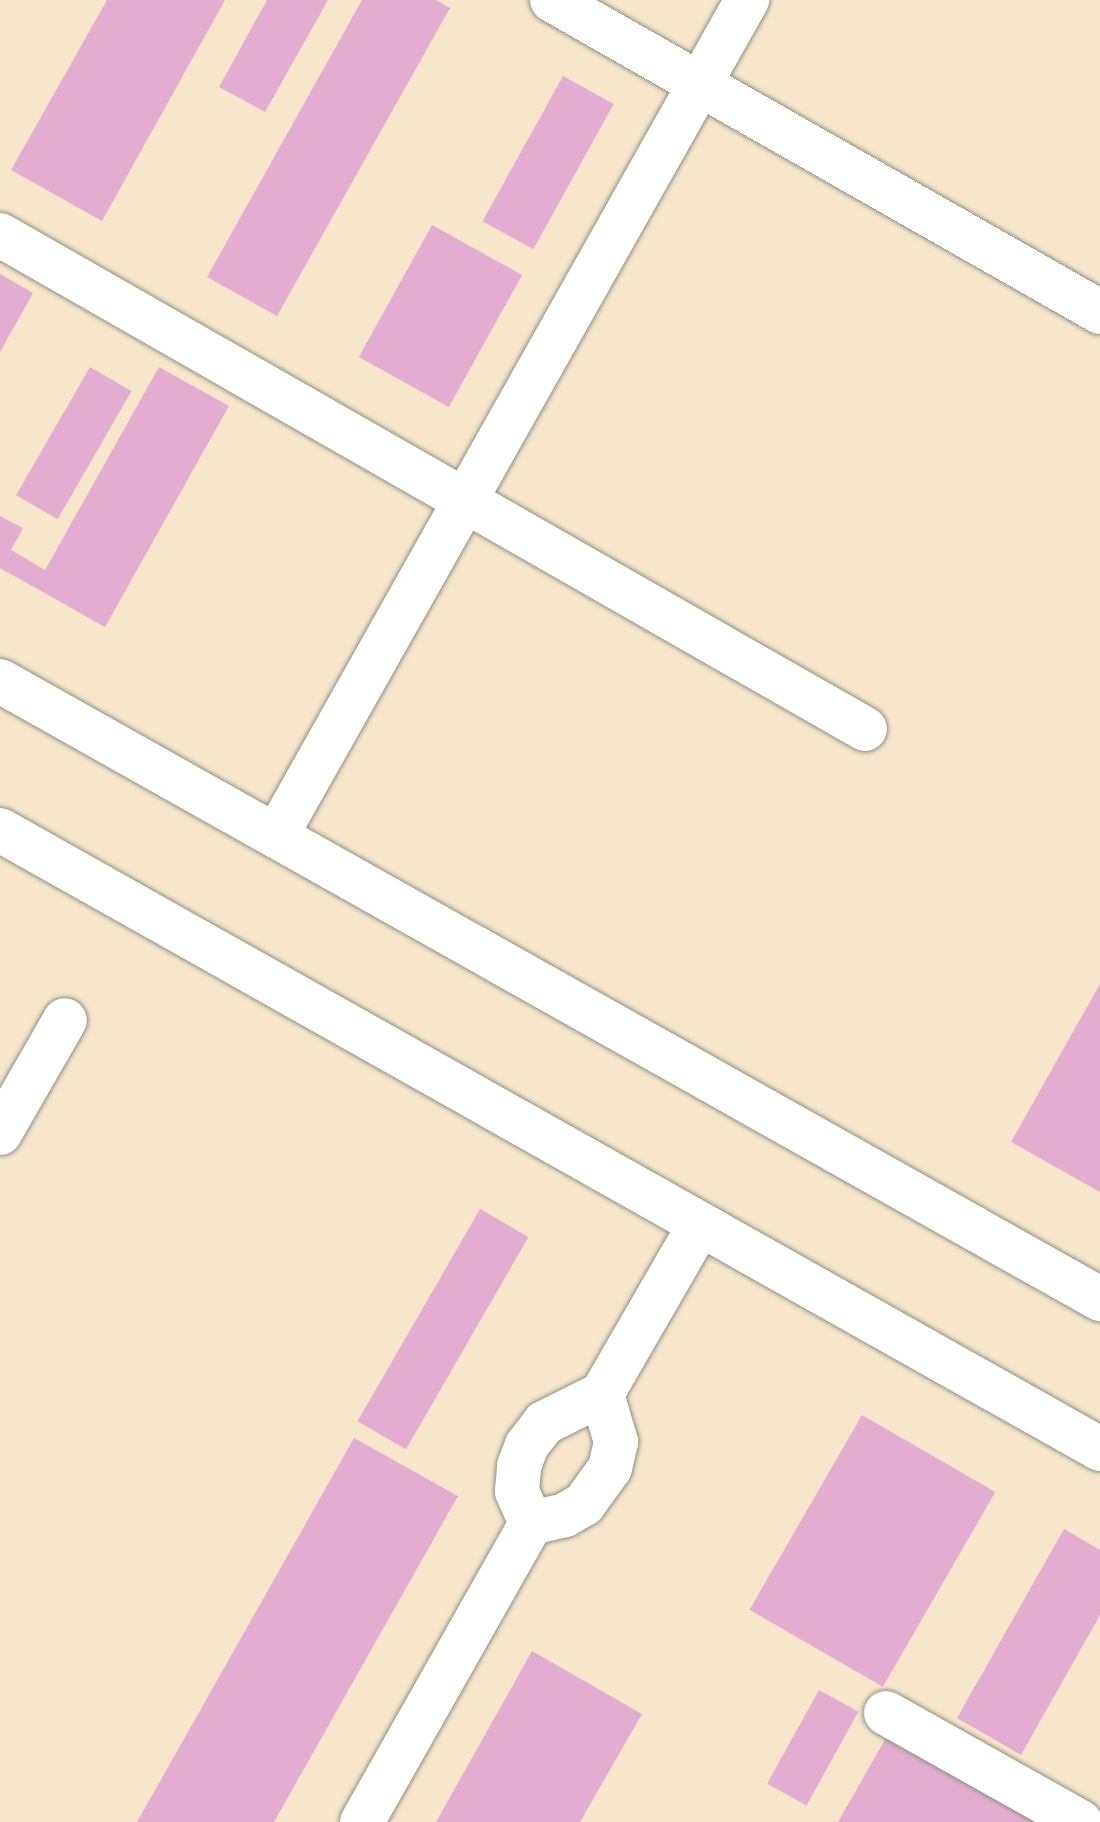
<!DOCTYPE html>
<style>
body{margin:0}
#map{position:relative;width:1100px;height:1822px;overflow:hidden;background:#f7e5cc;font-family:"Gochi Hand",sans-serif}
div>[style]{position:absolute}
.building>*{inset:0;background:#e3add2;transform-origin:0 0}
.roads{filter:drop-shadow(0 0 2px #8b9180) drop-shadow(0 0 2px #8b9180)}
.minor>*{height:44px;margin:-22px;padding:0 22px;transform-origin:22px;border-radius:22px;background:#fff}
span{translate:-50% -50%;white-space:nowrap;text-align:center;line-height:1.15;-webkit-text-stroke:6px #fcf5e5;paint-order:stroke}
</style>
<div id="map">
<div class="building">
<div style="clip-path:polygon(107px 0,225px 0,102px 221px,11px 170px)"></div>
<div style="clip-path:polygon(267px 0,328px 0,265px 112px,219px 87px)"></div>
<div style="clip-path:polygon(362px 0,436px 0,450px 8px,277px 316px,207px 277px)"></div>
<div style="left:563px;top:76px;width:58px;height:166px;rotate:29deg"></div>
<div style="left:432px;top:225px;width:103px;height:151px;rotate:29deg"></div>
<div style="clip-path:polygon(0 274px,33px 293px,0 352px)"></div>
<div style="left:90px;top:367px;width:48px;height:148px;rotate:30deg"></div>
<div style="clip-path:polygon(159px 367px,229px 406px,105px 627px,0 568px,0 516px,23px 528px,11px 550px,45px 570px)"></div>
<div style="clip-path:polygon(1100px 984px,1100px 1192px,1011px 1142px)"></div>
<div style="left:480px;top:1209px;width:56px;height:245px;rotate:30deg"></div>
<div style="left:862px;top:1415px;width:154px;height:225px;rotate:30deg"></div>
<div style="clip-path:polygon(354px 1438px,458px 1496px,274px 1822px,137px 1822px)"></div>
<div style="clip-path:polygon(1064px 1529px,1100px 1550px,1100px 1615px,1021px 1755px,957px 1718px)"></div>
<div style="clip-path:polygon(532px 1651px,642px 1714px,580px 1822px,436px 1822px)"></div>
<div style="left:819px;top:1690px;width:45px;height:107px;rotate:29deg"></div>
<div style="clip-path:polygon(891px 1729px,1045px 1822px,838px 1822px)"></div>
</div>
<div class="roads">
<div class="minor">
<div style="left:552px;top:0;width:631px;rotate:29.65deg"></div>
<div style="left:0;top:235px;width:996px;rotate:29.73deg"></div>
<div style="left:0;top:681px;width:1262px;rotate:29.33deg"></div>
<div style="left:0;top:830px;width:1262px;rotate:29.37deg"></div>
<div style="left:276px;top:836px;width:960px;rotate:-60.6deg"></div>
<div style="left:0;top:1133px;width:130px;rotate:-60.1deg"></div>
<div style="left:531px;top:1523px;width:35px;rotate:-114deg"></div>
<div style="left:517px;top:1491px;width:25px;rotate:-85deg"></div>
<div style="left:519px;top:1466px;width:22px;rotate:-69deg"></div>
<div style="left:527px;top:1445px;width:28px;rotate:-52deg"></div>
<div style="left:544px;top:1423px;width:65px;rotate:-26.6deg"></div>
<div style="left:602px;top:1394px;width:196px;rotate:-60deg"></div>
<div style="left:886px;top:1713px;width:223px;rotate:29.3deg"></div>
<div style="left:362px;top:1822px;width:343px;rotate:-60.5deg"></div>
<div style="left:531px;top:1523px;width:35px;rotate:-13deg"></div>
<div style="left:565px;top:1515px;width:22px;rotate:-30deg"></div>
<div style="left:584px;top:1504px;width:44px;rotate:-54.2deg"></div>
<div style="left:610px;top:1468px;width:27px;rotate:-77deg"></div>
<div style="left:616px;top:1442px;width:50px;rotate:-106.3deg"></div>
</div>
</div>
</div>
